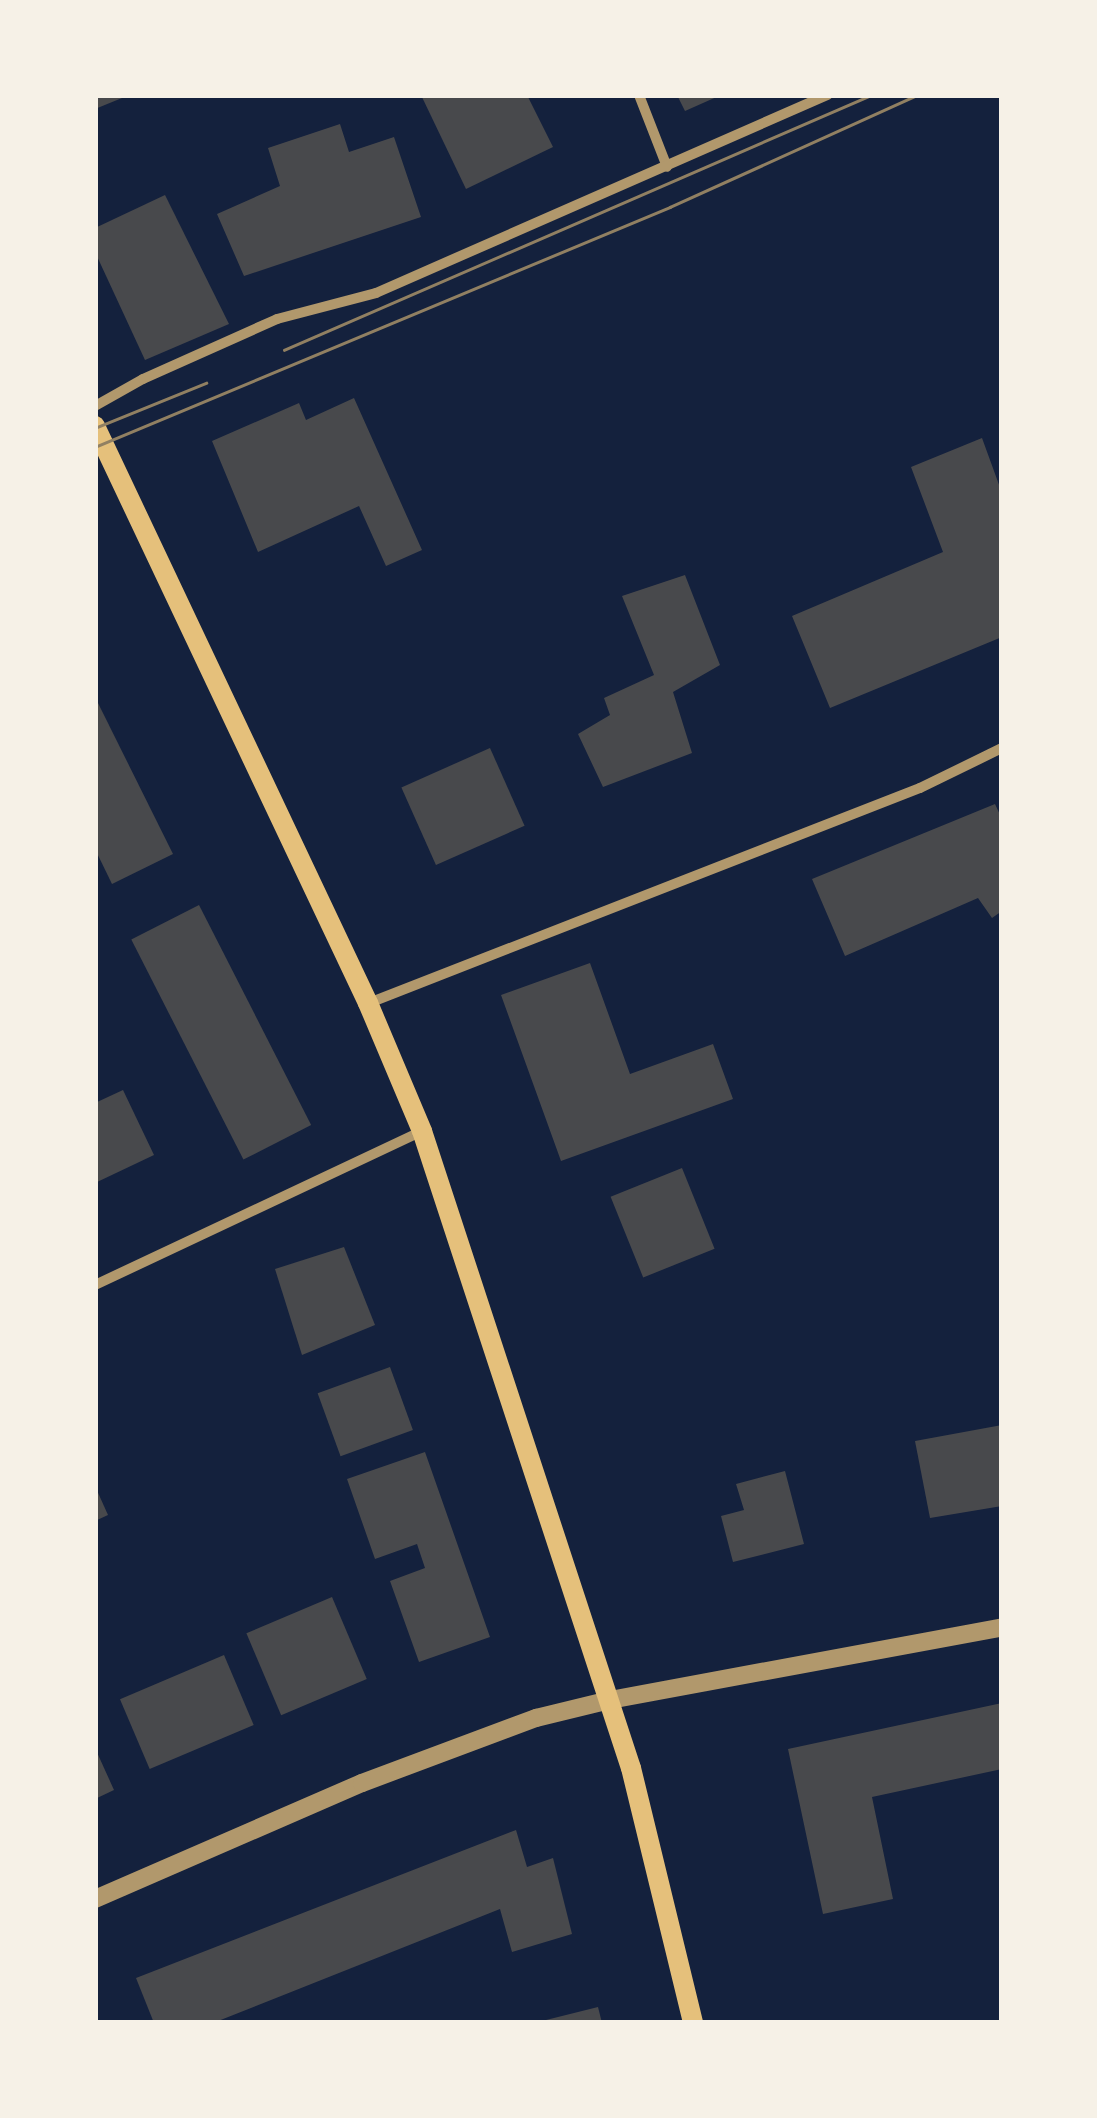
<!DOCTYPE html>
<style>
body{margin:0}
#map{position:relative;width:1097px;height:2118px;overflow:hidden;background:#14213d;font-family:"PT Serif",serif}
div>[style]{position:absolute}
.building>*{inset:0;background:#48494c;transform-origin:0 0}
.minor>*{height:10px;margin:-5px;padding:0 5px;transform-origin:5px;border-radius:5px;background:#b1986c}
.tertiary>*{height:18px;margin:-9px;padding:0 9px;transform-origin:9px;border-radius:9px;background:#b1986c}
.secondary>*{height:20px;margin:-10px;padding:0 10px;transform-origin:10px;border-radius:10px;background:#e5c07b}
.tram>*{height:2.5px;margin:-1.25px;padding:0 1.25px;transform-origin:1.25px;border-radius:1.25px;background:#918062}
span{translate:-50% -50%;white-space:nowrap;text-align:center;line-height:1.15;-webkit-text-stroke:10px #f6f1e7;paint-order:stroke}
.frame{position:absolute;inset:0;border:98px solid #f6f1e7;pointer-events:none}
</style>
<div id="map">
<div class="building">
<div style="clip-path:polygon(95px 95px,121px 95px,122px 98px,95px 109px)"></div>
<div style="clip-path:polygon(421px 95px,527px 95px,553px 147px,466px 189px)"></div>
<div style="clip-path:polygon(677px 95px,721px 95px,685px 111px)"></div>
<div style="clip-path:polygon(340px 124px,349px 152px,394px 137px,421px 217px,244px 276px,217px 214px,280px 186px,268px 148px)"></div>
<div style="clip-path:polygon(165px 195px,229px 324px,145px 360px,95px 252px,95px 228px)"></div>
<div style="clip-path:polygon(354px 398px,422px 550px,386px 566px,359px 506px,258px 552px,212px 441px,299px 403px,306px 420px)"></div>
<div style="clip-path:polygon(982px 438px,1002px 493px,1002px 637px,830px 708px,792px 616px,943px 552px,911px 467px)"></div>
<div style="clip-path:polygon(685px 575px,720px 665px,673px 692px,692px 753px,603px 787px,578px 734px,610px 715px,604px 698px,654px 675px,622px 596px)"></div>
<div style="clip-path:polygon(95px 697px,173px 854px,112px 884px,95px 849px)"></div>
<div style="left:490px;top:748px;width:85px;height:97px;rotate:66deg"></div>
<div style="clip-path:polygon(995px 804px,1002px 819px,1002px 911px,992px 918px,978px 898px,845px 956px,812px 879px)"></div>
<div style="left:199px;top:905px;width:247px;height:76px;rotate:63deg"></div>
<div style="clip-path:polygon(590px 963px,630px 1074px,713px 1044px,733px 1099px,561px 1161px,501px 995px)"></div>
<div style="clip-path:polygon(123px 1090px,154px 1155px,95px 1183px,95px 1103px)"></div>
<div style="left:682px;top:1168px;width:87px;height:77px;rotate:68deg"></div>
<div style="clip-path:polygon(344px 1247px,375px 1325px,302px 1355px,275px 1269px)"></div>
<div style="left:390px;top:1367px;width:67px;height:77px;rotate:70deg"></div>
<div style="clip-path:polygon(1002px 1425px,1002px 1506px,930px 1518px,915px 1441px)"></div>
<div style="clip-path:polygon(425px 1452px,490px 1637px,419px 1662px,390px 1581px,425px 1568px,417px 1544px,375px 1559px,347px 1479px)"></div>
<div style="clip-path:polygon(785px 1471px,804px 1544px,733px 1562px,721px 1516px,744px 1510px,736px 1484px)"></div>
<div style="clip-path:polygon(95px 1486px,108px 1515px,95px 1521px)"></div>
<div style="left:332px;top:1597px;width:89px;height:93px;rotate:67deg"></div>
<div style="left:224px;top:1655px;width:76px;height:113px;rotate:67deg"></div>
<div style="clip-path:polygon(1002px 1703px,1002px 1769px,872px 1797px,893px 1899px,823px 1914px,788px 1749px)"></div>
<div style="clip-path:polygon(95px 1748px,114px 1790px,95px 1799px)"></div>
<div style="clip-path:polygon(516px 1830px,527px 1867px,553px 1858px,572px 1934px,512px 1952px,500px 1909px,213px 2023px,154px 2023px,136px 1978px)"></div>
<div style="clip-path:polygon(598px 2007px,602px 2023px,538px 2023px,538px 2022px)"></div>
</div>
<div class="minor">
<div style="left:639px;top:95px;width:77px;rotate:68.7deg"></div>
<div style="left:95px;top:406px;width:55px;rotate:-29.4deg"></div>
<div style="left:143px;top:379px;width:147px;rotate:-24.1deg"></div>
<div style="left:277px;top:319px;width:102px;rotate:-14.7deg"></div>
<div style="left:376px;top:293px;width:493px;rotate:-23.7deg"></div>
<div style="left:369px;top:1003px;width:591px;rotate:-21.32deg"></div>
<div style="left:920px;top:788px;width:91px;rotate:-26deg"></div>
<div style="left:95px;top:1285px;width:361px;rotate:-25.2deg"></div>
</div>
<div class="tertiary">
<div style="left:95px;top:1899px;width:291px;rotate:-23.5deg"></div>
<div style="left:362px;top:1783px;width:186px;rotate:-20.5deg"></div>
<div style="left:536px;top:1718px;width:76px;rotate:-13.7deg"></div>
<div style="left:610px;top:1700px;width:399px;rotate:-10.5deg"></div>
</div>
<div class="secondary">
<div style="left:95px;top:426px;width:638px;rotate:64.68deg"></div>
<div style="left:368px;top:1003px;width:139px;rotate:67.1deg"></div>
<div style="left:422px;top:1131px;width:670px;rotate:71.84deg"></div>
<div style="left:631px;top:1768px;width:262px;rotate:76.3deg"></div>
</div>
<div class="tram">
<div style="left:284px;top:350px;width:640px;rotate:-23.48deg"></div>
<div style="left:95px;top:428px;width:120px;rotate:-22.1deg"></div>
<div style="left:95px;top:447px;width:623px;rotate:-22.66deg"></div>
<div style="left:670px;top:207px;width:271px;rotate:-24.4deg"></div>
</div>
<div class="frame"></div>
</div>
